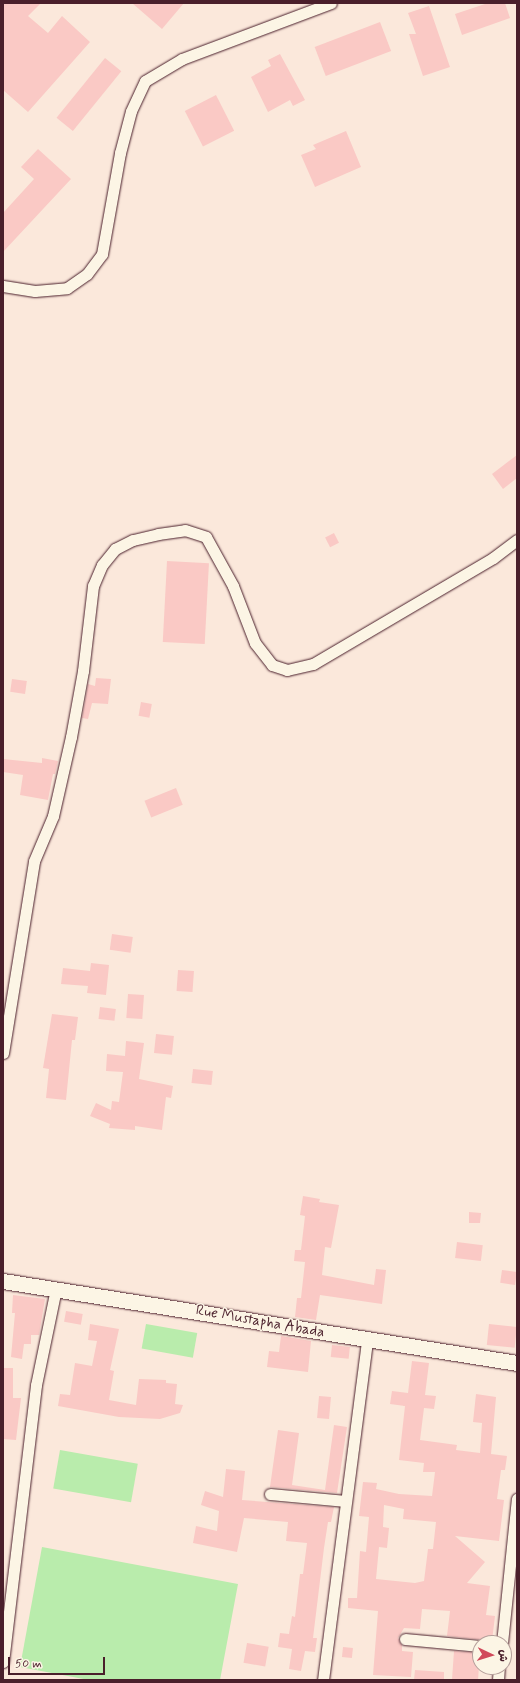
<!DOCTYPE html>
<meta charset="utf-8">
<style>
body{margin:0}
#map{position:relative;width:520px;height:1683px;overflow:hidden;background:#fbe8db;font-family:Mynerve,"Playpen Sans Arabic",sans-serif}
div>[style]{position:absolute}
.green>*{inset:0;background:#b9ecac;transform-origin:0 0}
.building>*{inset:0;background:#fac9c5;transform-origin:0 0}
.roads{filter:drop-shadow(0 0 1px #4a1f2b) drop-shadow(0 0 1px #4a1f2b)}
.street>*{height:11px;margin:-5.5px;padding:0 5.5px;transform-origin:5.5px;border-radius:5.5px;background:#fcf5e5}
.secondary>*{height:15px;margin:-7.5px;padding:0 7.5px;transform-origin:7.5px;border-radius:7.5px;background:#fcf5e5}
span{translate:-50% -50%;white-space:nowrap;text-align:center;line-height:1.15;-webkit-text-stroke:3px #fcf5e5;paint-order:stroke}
.street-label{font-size:15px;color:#4a1f2b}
.frame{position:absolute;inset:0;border:4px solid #4a1f2b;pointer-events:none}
.north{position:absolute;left:472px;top:1635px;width:40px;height:40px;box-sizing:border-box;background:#fcf5e5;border:1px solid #b59f9b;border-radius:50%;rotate:94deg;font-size:11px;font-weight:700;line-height:16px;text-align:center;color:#4a1f2b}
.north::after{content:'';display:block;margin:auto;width:14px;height:18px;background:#d1495b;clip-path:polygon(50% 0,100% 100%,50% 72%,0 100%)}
.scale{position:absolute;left:8px;top:1657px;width:97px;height:18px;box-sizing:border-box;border:2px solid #4a1f2b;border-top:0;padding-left:5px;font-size:12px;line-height:14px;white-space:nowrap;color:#4a1f2b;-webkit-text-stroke:3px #fcf5e5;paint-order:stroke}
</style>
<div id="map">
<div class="green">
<div style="left:146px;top:1324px;width:52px;height:25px;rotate:10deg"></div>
<div style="left:60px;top:1450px;width:79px;height:39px;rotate:10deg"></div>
<div style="clip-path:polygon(42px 1547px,238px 1584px,220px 1680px,89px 1680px,20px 1667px)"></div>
</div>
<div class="building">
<div style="clip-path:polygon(3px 3px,41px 3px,28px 16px,48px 33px,62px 16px,90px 42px,28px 112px,3px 90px)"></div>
<div style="clip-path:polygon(132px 3px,184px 3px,162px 29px)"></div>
<div style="clip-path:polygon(488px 3px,505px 3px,510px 18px,462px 35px,455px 14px)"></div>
<div style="clip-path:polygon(429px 6px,450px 67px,423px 76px,409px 34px,416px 34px,408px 13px)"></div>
<div style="left:380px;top:22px;width:31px;height:70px;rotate:69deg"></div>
<div style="clip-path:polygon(280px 54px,305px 100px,293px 106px,290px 100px,268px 112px,251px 77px,271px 66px,268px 60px)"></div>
<div style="left:105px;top:58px;width:21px;height:77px;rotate:39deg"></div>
<div style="left:216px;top:95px;width:40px;height:35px;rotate:63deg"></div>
<div style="clip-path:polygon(346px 131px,361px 167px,315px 187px,301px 155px,316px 149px,313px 145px)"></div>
<div style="clip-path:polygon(38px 149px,71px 179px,3px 252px,3px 213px,34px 179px,21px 167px)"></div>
<div style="clip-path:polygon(517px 455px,517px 478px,503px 489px,492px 474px)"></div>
<div style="left:334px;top:533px;width:11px;height:10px;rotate:63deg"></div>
<div style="left:167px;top:561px;width:42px;height:81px;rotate:3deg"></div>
<div style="clip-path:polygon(96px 678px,111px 679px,108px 704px,92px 703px,88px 719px,82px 718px,88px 684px,95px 686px)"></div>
<div style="left:12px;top:679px;width:15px;height:13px;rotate:8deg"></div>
<div style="left:141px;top:702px;width:11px;height:14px;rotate:10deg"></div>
<div style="clip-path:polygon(42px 758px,58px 761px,55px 774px,53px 774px,48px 800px,20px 795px,23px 775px,3px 772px,3px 759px,42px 763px)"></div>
<div style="left:176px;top:788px;width:18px;height:34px;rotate:68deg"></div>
<div style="left:112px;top:934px;width:21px;height:16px;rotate:8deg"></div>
<div style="clip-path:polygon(91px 963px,109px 965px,106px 995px,87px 993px,88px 986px,61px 984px,63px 968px,90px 971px)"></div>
<div style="left:178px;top:970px;width:16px;height:21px;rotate:4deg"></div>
<div style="left:128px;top:994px;width:16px;height:24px;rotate:4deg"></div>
<div style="left:100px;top:1007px;width:16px;height:12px;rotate:7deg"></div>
<div style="clip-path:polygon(52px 1014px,78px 1017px,75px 1040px,72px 1040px,66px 1100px,46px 1098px,49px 1069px,43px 1068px)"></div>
<div style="left:156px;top:1034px;width:18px;height:19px;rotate:6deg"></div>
<div style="clip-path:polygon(126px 1041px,144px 1043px,139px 1079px,173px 1086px,171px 1098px,166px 1097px,162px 1130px,135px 1126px,135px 1130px,109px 1128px,110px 1124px,90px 1116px,96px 1103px,111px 1110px,112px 1101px,119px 1102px,123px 1072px,106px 1071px,107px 1054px,125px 1056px)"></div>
<div style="left:193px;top:1069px;width:20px;height:14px;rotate:6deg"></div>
<div style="clip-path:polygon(303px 1196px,320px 1199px,319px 1202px,339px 1205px,331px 1248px,325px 1247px,322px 1275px,374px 1285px,376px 1269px,386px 1270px,382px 1304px,320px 1295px,316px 1320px,295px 1317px,297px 1298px,301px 1298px,305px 1262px,294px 1261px,295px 1250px,301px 1250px,305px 1216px,300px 1215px)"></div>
<div style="clip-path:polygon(469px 1212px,481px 1213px,480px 1223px,469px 1223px)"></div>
<div style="left:457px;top:1242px;width:26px;height:16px;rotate:7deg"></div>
<div style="left:502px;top:1270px;width:15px;height:13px;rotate:8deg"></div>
<div style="clip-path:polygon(13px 1295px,45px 1299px,39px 1335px,31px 1335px,31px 1344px,24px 1344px,22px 1359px,11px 1357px,15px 1313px,12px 1313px)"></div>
<div style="left:66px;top:1311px;width:17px;height:11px;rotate:10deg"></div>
<div style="clip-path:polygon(90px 1324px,119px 1329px,110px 1370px,114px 1371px,109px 1400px,136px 1405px,139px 1379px,166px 1380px,166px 1383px,177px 1384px,175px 1404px,183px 1405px,180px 1413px,160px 1419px,119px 1417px,58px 1406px,60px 1394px,70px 1395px,75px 1363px,92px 1366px,97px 1341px,88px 1340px)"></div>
<div style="left:489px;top:1324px;width:28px;height:21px;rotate:6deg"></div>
<div style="clip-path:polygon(281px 1336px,311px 1341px,308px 1372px,267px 1367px,269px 1351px,279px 1352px)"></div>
<div style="left:332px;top:1345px;width:18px;height:12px;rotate:6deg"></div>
<div style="clip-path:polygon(evenodd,412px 1361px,429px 1363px,425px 1395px,436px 1396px,434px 1409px,424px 1408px,420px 1440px,457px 1445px,456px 1450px,480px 1453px,482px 1423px,473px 1422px,476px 1394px,496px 1397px,491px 1454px,507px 1456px,505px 1470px,501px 1470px,497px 1499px,504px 1500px,499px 1541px,455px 1536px,485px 1562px,467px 1583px,490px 1586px,486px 1615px,495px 1616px,492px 1641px,447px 1636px,450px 1611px,422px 1609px,420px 1629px,404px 1628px,398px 1638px,402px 1645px,402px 1651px,413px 1652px,411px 1677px,373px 1675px,378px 1611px,348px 1608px,348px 1598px,357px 1598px,360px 1551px,366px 1552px,369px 1517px,359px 1516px,363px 1482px,377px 1483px,376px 1489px,399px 1494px,432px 1496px,435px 1472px,423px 1472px,424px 1463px,399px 1460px,405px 1406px,390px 1404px,392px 1391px,408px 1393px,412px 1361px,384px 1505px,404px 1509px,403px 1519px,436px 1522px,433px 1549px,428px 1549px,424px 1581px,415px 1583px,376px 1579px,379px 1547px,387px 1548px,389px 1528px,383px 1527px,384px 1505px)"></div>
<div style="clip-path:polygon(3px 1368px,13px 1368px,13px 1398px,21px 1398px,16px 1440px,3px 1439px)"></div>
<div style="left:319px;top:1396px;width:12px;height:22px;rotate:5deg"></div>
<div style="clip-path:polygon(334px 1425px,347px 1427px,337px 1493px,270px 1487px,278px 1430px,299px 1433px,292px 1485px,325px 1490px)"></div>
<div style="clip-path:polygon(226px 1469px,245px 1471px,242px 1500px,334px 1507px,331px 1522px,328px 1522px,324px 1548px,313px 1638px,317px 1638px,315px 1652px,305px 1651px,301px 1671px,289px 1669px,292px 1649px,278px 1647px,280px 1633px,289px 1634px,292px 1616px,295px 1617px,300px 1574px,303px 1574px,307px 1543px,286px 1541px,288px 1522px,244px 1518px,237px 1552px,193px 1543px,196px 1526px,217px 1531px,219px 1511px,201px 1505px,205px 1491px,223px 1497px)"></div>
<div style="left:247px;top:1643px;width:22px;height:20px;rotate:10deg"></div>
<div style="left:343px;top:1647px;width:10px;height:10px;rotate:6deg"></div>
<div style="left:454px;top:1651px;width:26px;height:29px;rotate:4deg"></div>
<div style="clip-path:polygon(415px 1670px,444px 1672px,444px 1680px,414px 1680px)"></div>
</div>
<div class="roads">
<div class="street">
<div style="left:3px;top:286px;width:32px;rotate:9deg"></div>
<div style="left:35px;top:291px;width:32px;rotate:-5deg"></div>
<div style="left:67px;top:288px;width:24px;rotate:-35deg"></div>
<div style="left:87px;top:274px;width:25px;rotate:-53deg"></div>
<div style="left:102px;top:254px;width:103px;rotate:-79.9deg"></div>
<div style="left:120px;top:153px;width:43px;rotate:-75.3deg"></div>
<div style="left:131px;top:111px;width:33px;rotate:-65deg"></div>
<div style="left:145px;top:81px;width:43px;rotate:-30.7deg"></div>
<div style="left:182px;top:59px;width:159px;rotate:-20.6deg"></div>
<div style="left:3px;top:1053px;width:194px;rotate:-80.8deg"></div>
<div style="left:34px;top:861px;width:49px;rotate:-67.1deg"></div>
<div style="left:53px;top:816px;width:81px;rotate:-77.2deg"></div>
<div style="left:71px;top:737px;width:67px;rotate:-79.7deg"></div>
<div style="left:83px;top:671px;width:86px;rotate:-83.3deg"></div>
<div style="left:93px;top:586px;width:23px;rotate:-67deg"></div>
<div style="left:102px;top:565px;width:21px;rotate:-51deg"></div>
<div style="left:115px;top:549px;width:20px;rotate:-27deg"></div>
<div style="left:133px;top:540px;width:26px;rotate:-13deg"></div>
<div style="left:158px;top:534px;width:27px;rotate:-8deg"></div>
<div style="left:185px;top:530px;width:22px;rotate:18deg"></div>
<div style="left:206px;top:537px;width:56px;rotate:61.1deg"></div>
<div style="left:233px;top:586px;width:61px;rotate:68.9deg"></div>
<div style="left:255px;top:643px;width:28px;rotate:52deg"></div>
<div style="left:272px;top:665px;width:16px;rotate:18deg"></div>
<div style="left:287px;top:670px;width:27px;rotate:-13deg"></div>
<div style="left:313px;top:664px;width:209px;rotate:-30.5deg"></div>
<div style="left:493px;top:558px;width:30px;rotate:-37deg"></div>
<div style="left:270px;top:1494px;width:76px;rotate:5.3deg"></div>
<div style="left:405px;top:1639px;width:75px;rotate:5.3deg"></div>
<div style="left:502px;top:1643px;width:145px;rotate:-84.1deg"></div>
<div style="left:3px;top:1662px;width:279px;rotate:-83.2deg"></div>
<div style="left:36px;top:1385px;width:99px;rotate:-78.3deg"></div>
<div style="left:323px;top:1680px;width:343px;rotate:-82.6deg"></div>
<div style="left:498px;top:1680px;width:13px;rotate:-86deg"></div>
</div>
<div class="secondary">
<div style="left:3px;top:1281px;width:520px;rotate:9.06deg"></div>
</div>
</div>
<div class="street-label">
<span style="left:260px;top:1322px;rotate:10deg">Rue Mustapha Abada</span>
</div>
<div class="frame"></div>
<div class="north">ش</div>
<div class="scale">50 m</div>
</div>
